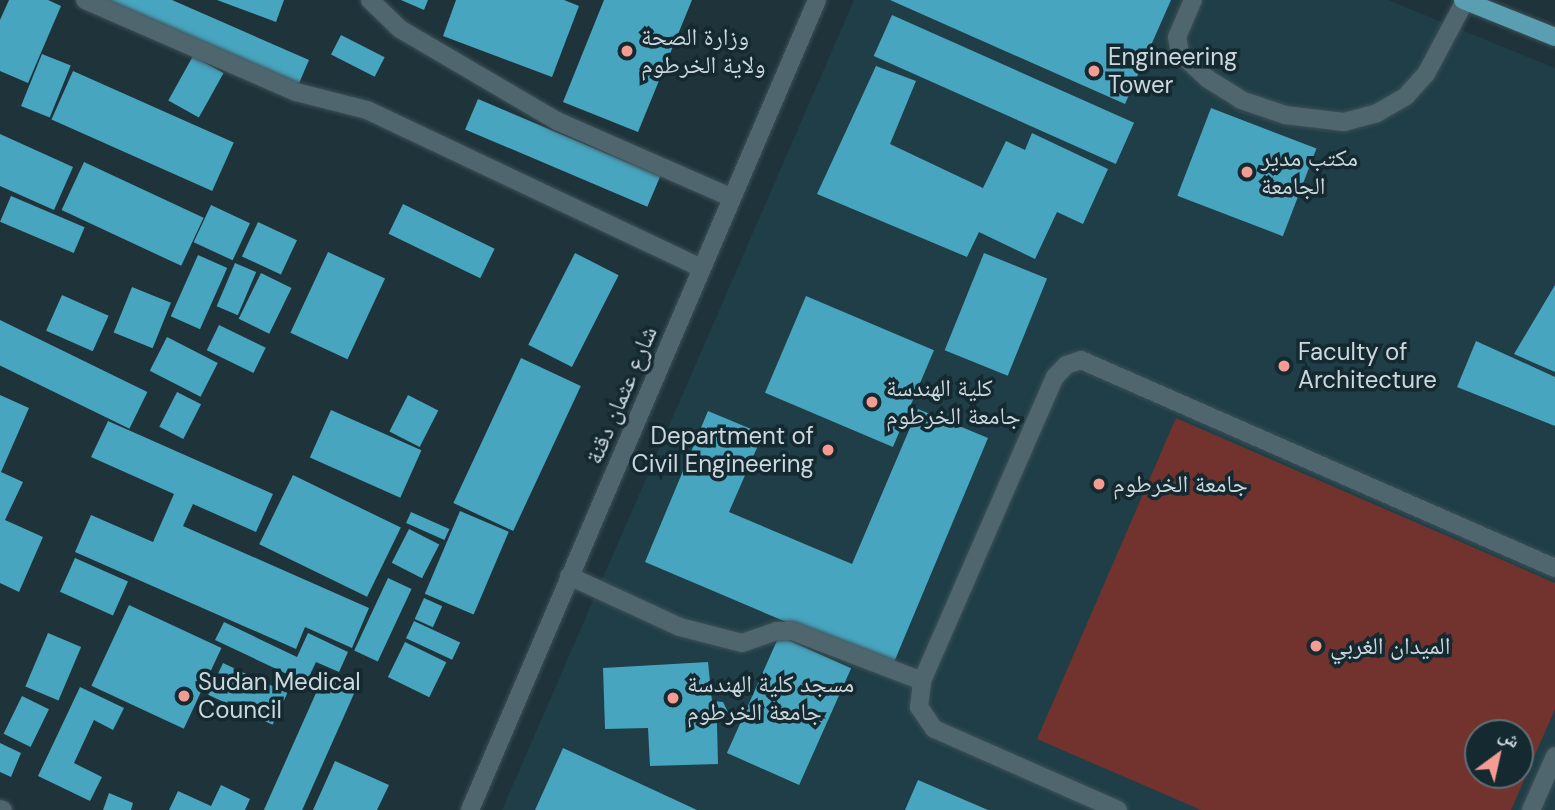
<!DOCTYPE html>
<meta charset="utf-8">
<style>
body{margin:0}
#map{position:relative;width:1555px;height:810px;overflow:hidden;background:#1e333a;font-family:"DM Sans","Noto Naskh Arabic",sans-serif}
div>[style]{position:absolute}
.built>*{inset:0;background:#1f3e47}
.green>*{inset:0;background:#72332e}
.building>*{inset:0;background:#48a5bf;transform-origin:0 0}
.roads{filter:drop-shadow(0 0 2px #3d5056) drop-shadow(0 0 2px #3d5056)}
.service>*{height:18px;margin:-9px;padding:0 9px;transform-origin:9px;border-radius:9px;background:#4f666e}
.tertiary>*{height:18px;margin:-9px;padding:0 9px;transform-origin:9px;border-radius:9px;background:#4f666e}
.secondary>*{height:18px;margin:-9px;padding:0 9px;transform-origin:9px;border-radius:9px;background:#4f666e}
.primary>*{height:18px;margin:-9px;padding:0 9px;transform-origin:9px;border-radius:9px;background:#5a9eb2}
.dots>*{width:19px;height:19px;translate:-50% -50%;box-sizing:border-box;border:4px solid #142930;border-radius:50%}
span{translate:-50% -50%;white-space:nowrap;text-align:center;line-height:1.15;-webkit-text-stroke:7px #142930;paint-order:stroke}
.poi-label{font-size:24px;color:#ccd8dd}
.left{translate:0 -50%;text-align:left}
.right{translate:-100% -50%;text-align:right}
.street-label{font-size:24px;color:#ccd8dd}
.north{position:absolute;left:1464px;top:719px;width:70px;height:70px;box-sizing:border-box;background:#142930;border:2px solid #5e6f75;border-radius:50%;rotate:33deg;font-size:19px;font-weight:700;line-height:28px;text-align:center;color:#ccd8dd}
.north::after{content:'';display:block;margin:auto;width:24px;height:32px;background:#f59c92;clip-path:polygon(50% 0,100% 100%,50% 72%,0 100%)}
</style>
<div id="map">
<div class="built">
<div style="clip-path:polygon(evenodd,854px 0,1388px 0,1555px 68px,1555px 810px,502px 810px,854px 0,1478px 733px,1520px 733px,1520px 775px,1478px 775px,1478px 733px)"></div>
</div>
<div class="green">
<div style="clip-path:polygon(evenodd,1176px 418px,1555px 583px,1555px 709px,1511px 810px,1201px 810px,1037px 739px,1176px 418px,1478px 733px,1520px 733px,1520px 775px,1478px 775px,1478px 733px)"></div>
</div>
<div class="building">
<div style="clip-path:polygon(9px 0,48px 0,61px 6px,28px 83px,0 71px,0 20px)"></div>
<div style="clip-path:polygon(99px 0,172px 0,309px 60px,297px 88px)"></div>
<div style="clip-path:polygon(217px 0,284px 0,276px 22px)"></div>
<div style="clip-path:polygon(401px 0,428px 0,424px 10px)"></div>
<div style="clip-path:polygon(456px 0,564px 0,579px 6px,552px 77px,443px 36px)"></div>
<div style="clip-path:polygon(604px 0,692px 0,638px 132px,563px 102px)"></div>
<div style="clip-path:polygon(890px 0,1171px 0,1125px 104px)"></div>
<div style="left:892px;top:15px;width:265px;height:45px;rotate:24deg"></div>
<div style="left:341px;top:35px;width:49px;height:22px;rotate:27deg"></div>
<div style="left:42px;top:54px;width:31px;height:56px;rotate:22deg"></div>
<div style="left:193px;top:56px;width:35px;height:51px;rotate:29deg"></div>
<div style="clip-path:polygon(876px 66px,916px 81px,890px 144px,983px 188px,1006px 141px,1025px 150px,1032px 133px,1108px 169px,1083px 224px,1057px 212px,1035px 259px,979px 232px,967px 257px,817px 194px)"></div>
<div style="left:73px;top:71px;width:176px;height:53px;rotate:24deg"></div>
<div style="left:478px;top:99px;width:198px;height:33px;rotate:23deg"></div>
<div style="left:1211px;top:108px;width:113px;height:94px;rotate:21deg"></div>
<div style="clip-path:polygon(0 134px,73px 167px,54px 210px,0 186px)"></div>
<div style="left:84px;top:162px;width:132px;height:53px;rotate:25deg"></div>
<div style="left:11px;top:196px;width:80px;height:28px;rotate:23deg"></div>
<div style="left:403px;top:204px;width:102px;height:33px;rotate:26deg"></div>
<div style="left:211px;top:205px;width:43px;height:41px;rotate:25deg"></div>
<div style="left:258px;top:222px;width:43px;height:38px;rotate:25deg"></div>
<div style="left:328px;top:252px;width:63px;height:89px;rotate:25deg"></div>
<div style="left:575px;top:253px;width:49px;height:103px;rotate:27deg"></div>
<div style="left:984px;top:253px;width:68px;height:105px;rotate:22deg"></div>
<div style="left:198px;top:255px;width:32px;height:67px;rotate:24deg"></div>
<div style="left:235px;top:263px;width:23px;height:47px;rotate:23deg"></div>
<div style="left:261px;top:273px;width:34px;height:51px;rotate:26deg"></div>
<div style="clip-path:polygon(1555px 285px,1555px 372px,1514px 354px)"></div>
<div style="left:132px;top:287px;width:42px;height:49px;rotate:22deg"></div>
<div style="left:62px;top:295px;width:51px;height:39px;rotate:24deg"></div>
<div style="left:806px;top:296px;width:139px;height:105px;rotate:23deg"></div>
<div style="left:0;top:320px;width:164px;height:41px;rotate:26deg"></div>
<div style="left:219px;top:325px;width:52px;height:28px;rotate:26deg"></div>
<div style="left:167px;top:337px;width:57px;height:38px;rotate:27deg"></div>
<div style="clip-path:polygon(1476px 341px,1555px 377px,1555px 426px,1457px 387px)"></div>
<div style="left:521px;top:358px;width:66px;height:160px;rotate:25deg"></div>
<div style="left:177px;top:392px;width:27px;height:39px;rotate:27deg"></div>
<div style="clip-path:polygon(0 395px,29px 408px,1px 472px,23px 482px,5px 520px,43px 537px,19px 592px,0 583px)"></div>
<div style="left:408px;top:395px;width:34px;height:41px;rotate:27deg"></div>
<div style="clip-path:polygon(918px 409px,988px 438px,892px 667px,645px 562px,708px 411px,763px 434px,729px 512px,852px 564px)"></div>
<div style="left:331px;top:410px;width:99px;height:52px;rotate:24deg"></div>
<div style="clip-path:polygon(108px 421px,273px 494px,256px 532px,193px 504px,183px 526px,369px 608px,352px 648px,305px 627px,296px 649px,75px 552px,91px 515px,153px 542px,174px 494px,91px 457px)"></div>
<div style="left:293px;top:475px;width:120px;height:77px;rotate:26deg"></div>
<div style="left:460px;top:511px;width:53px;height:90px;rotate:23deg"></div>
<div style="left:411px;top:512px;width:42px;height:12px;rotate:24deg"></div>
<div style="left:409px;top:529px;width:34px;height:38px;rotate:27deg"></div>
<div style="left:75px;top:558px;width:58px;height:37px;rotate:24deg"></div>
<div style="left:388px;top:578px;width:26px;height:80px;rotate:25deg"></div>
<div style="left:424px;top:598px;width:20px;height:23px;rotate:24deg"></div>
<div style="left:129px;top:605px;width:102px;height:89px;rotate:25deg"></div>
<div style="left:414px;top:621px;width:51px;height:19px;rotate:25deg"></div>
<div style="clip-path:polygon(224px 622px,297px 657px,308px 633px,348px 652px,339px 672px,316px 662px,306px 683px,215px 640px)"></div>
<div style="left:48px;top:633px;width:36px;height:58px;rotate:23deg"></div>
<div style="left:779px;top:636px;width:79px;height:128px;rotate:24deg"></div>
<div style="left:405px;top:642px;width:46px;height:39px;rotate:26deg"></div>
<div style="clip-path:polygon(708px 662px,712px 701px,723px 702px,728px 712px,717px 723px,718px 764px,650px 766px,648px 728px,605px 729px,603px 668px)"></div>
<div style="left:223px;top:663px;width:71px;height:35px;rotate:25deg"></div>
<div style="left:324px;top:675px;width:35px;height:148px;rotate:24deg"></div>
<div style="clip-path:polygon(80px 687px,124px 708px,113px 730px,94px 720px,74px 763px,102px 777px,90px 801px,38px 776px)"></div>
<div style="left:22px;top:696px;width:30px;height:42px;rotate:26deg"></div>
<div style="clip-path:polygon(0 743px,21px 753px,11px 777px,0 772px)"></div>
<div style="clip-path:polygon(563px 748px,697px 810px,535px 810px)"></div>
<div style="clip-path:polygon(335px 761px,389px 785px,377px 810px,313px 810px)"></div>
<div style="clip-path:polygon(918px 780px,988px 810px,905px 810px)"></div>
<div style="clip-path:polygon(221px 785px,250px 799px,245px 810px,169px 810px,178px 791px,211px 806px)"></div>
<div style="clip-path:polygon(109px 793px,133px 803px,131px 810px,103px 810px)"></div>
</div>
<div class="roads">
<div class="service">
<div style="left:85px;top:0;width:230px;rotate:23.6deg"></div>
<div style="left:296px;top:92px;width:73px;rotate:14.2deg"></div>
<div style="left:367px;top:110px;width:370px;rotate:25.3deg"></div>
<div style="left:370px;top:0;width:42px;rotate:44deg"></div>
<div style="left:400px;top:29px;width:182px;rotate:30.4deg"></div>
<div style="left:557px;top:121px;width:191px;rotate:23.7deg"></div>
<div style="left:1193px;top:0;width:40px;rotate:113.4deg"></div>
<div style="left:1177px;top:37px;width:16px;rotate:79deg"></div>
<div style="left:1180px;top:53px;width:38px;rotate:43deg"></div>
<div style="left:1208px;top:79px;width:39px;rotate:32deg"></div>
<div style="left:1241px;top:100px;width:46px;rotate:18.8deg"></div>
<div style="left:1285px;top:115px;width:59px;rotate:6.8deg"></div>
<div style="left:1344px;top:122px;width:34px;rotate:-15deg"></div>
<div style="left:1377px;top:113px;width:34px;rotate:-30deg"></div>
<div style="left:1406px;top:96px;width:30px;rotate:-48deg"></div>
<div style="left:1426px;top:74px;width:83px;rotate:-61.9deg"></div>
<div style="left:569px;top:576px;width:122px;rotate:24.7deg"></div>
<div style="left:680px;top:627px;width:64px;rotate:14.5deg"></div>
<div style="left:742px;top:643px;width:36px;rotate:-19deg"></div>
<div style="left:776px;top:631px;width:16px"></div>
<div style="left:792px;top:631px;width:139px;rotate:21deg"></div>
<div style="left:1118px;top:810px;width:201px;rotate:-156.2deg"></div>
<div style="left:934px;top:729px;width:27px;rotate:-124deg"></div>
<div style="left:919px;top:707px;width:26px;rotate:-83deg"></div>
<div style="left:922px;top:681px;width:332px;rotate:-66.4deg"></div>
<div style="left:1055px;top:377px;width:16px;rotate:-47deg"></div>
<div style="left:1066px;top:365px;width:16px;rotate:-18deg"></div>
<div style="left:1081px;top:360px;width:518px;rotate:23.69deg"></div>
<div style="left:1531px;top:810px;width:59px;rotate:-66deg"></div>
</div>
<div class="tertiary">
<div style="left:470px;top:810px;width:881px;rotate:-66.81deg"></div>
</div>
<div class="secondary">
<div style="left:0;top:809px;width:3px;rotate:18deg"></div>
</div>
<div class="primary">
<div style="left:1463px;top:0;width:99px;rotate:21.9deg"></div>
</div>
</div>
<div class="dots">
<div style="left:627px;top:51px;background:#f59c92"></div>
<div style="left:1094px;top:71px;background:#f59c92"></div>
<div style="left:1247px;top:172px;background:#f59c92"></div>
<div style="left:1284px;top:366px;background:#f59c92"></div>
<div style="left:872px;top:402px;background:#f59c92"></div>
<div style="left:828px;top:450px;background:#f59c92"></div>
<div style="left:1099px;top:484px;background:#f59c92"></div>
<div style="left:1316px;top:646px;background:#f59c92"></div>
<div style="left:184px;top:696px;background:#f59c92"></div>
<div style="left:673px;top:698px;background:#f59c92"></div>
</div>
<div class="poi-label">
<span class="left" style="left:641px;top:51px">وزارة الصحة<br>ولاية الخرطوم</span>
<span class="left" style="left:1108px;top:71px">Engineering<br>Tower</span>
<span class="left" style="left:1261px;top:172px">مكتب مدير<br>الجامعة</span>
<span class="left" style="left:1298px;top:366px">Faculty of<br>Architecture</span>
<span class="left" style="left:886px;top:402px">كلية الهندسة<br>جامعة الخرطوم</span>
<span class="right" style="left:814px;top:450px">Department of<br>Civil Engineering</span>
<span class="left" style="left:1113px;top:484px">جامعة الخرطوم</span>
<span class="left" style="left:1330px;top:646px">الميدان الغربي</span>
<span class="left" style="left:198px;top:696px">Sudan Medical<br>Council</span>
<span class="left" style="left:687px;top:698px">مسجد كلية الهندسة<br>جامعة الخرطوم</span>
</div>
<div class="street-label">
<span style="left:621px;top:395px;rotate:-67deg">شارع عثمان دقنة</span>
</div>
<div class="north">ش</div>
</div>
